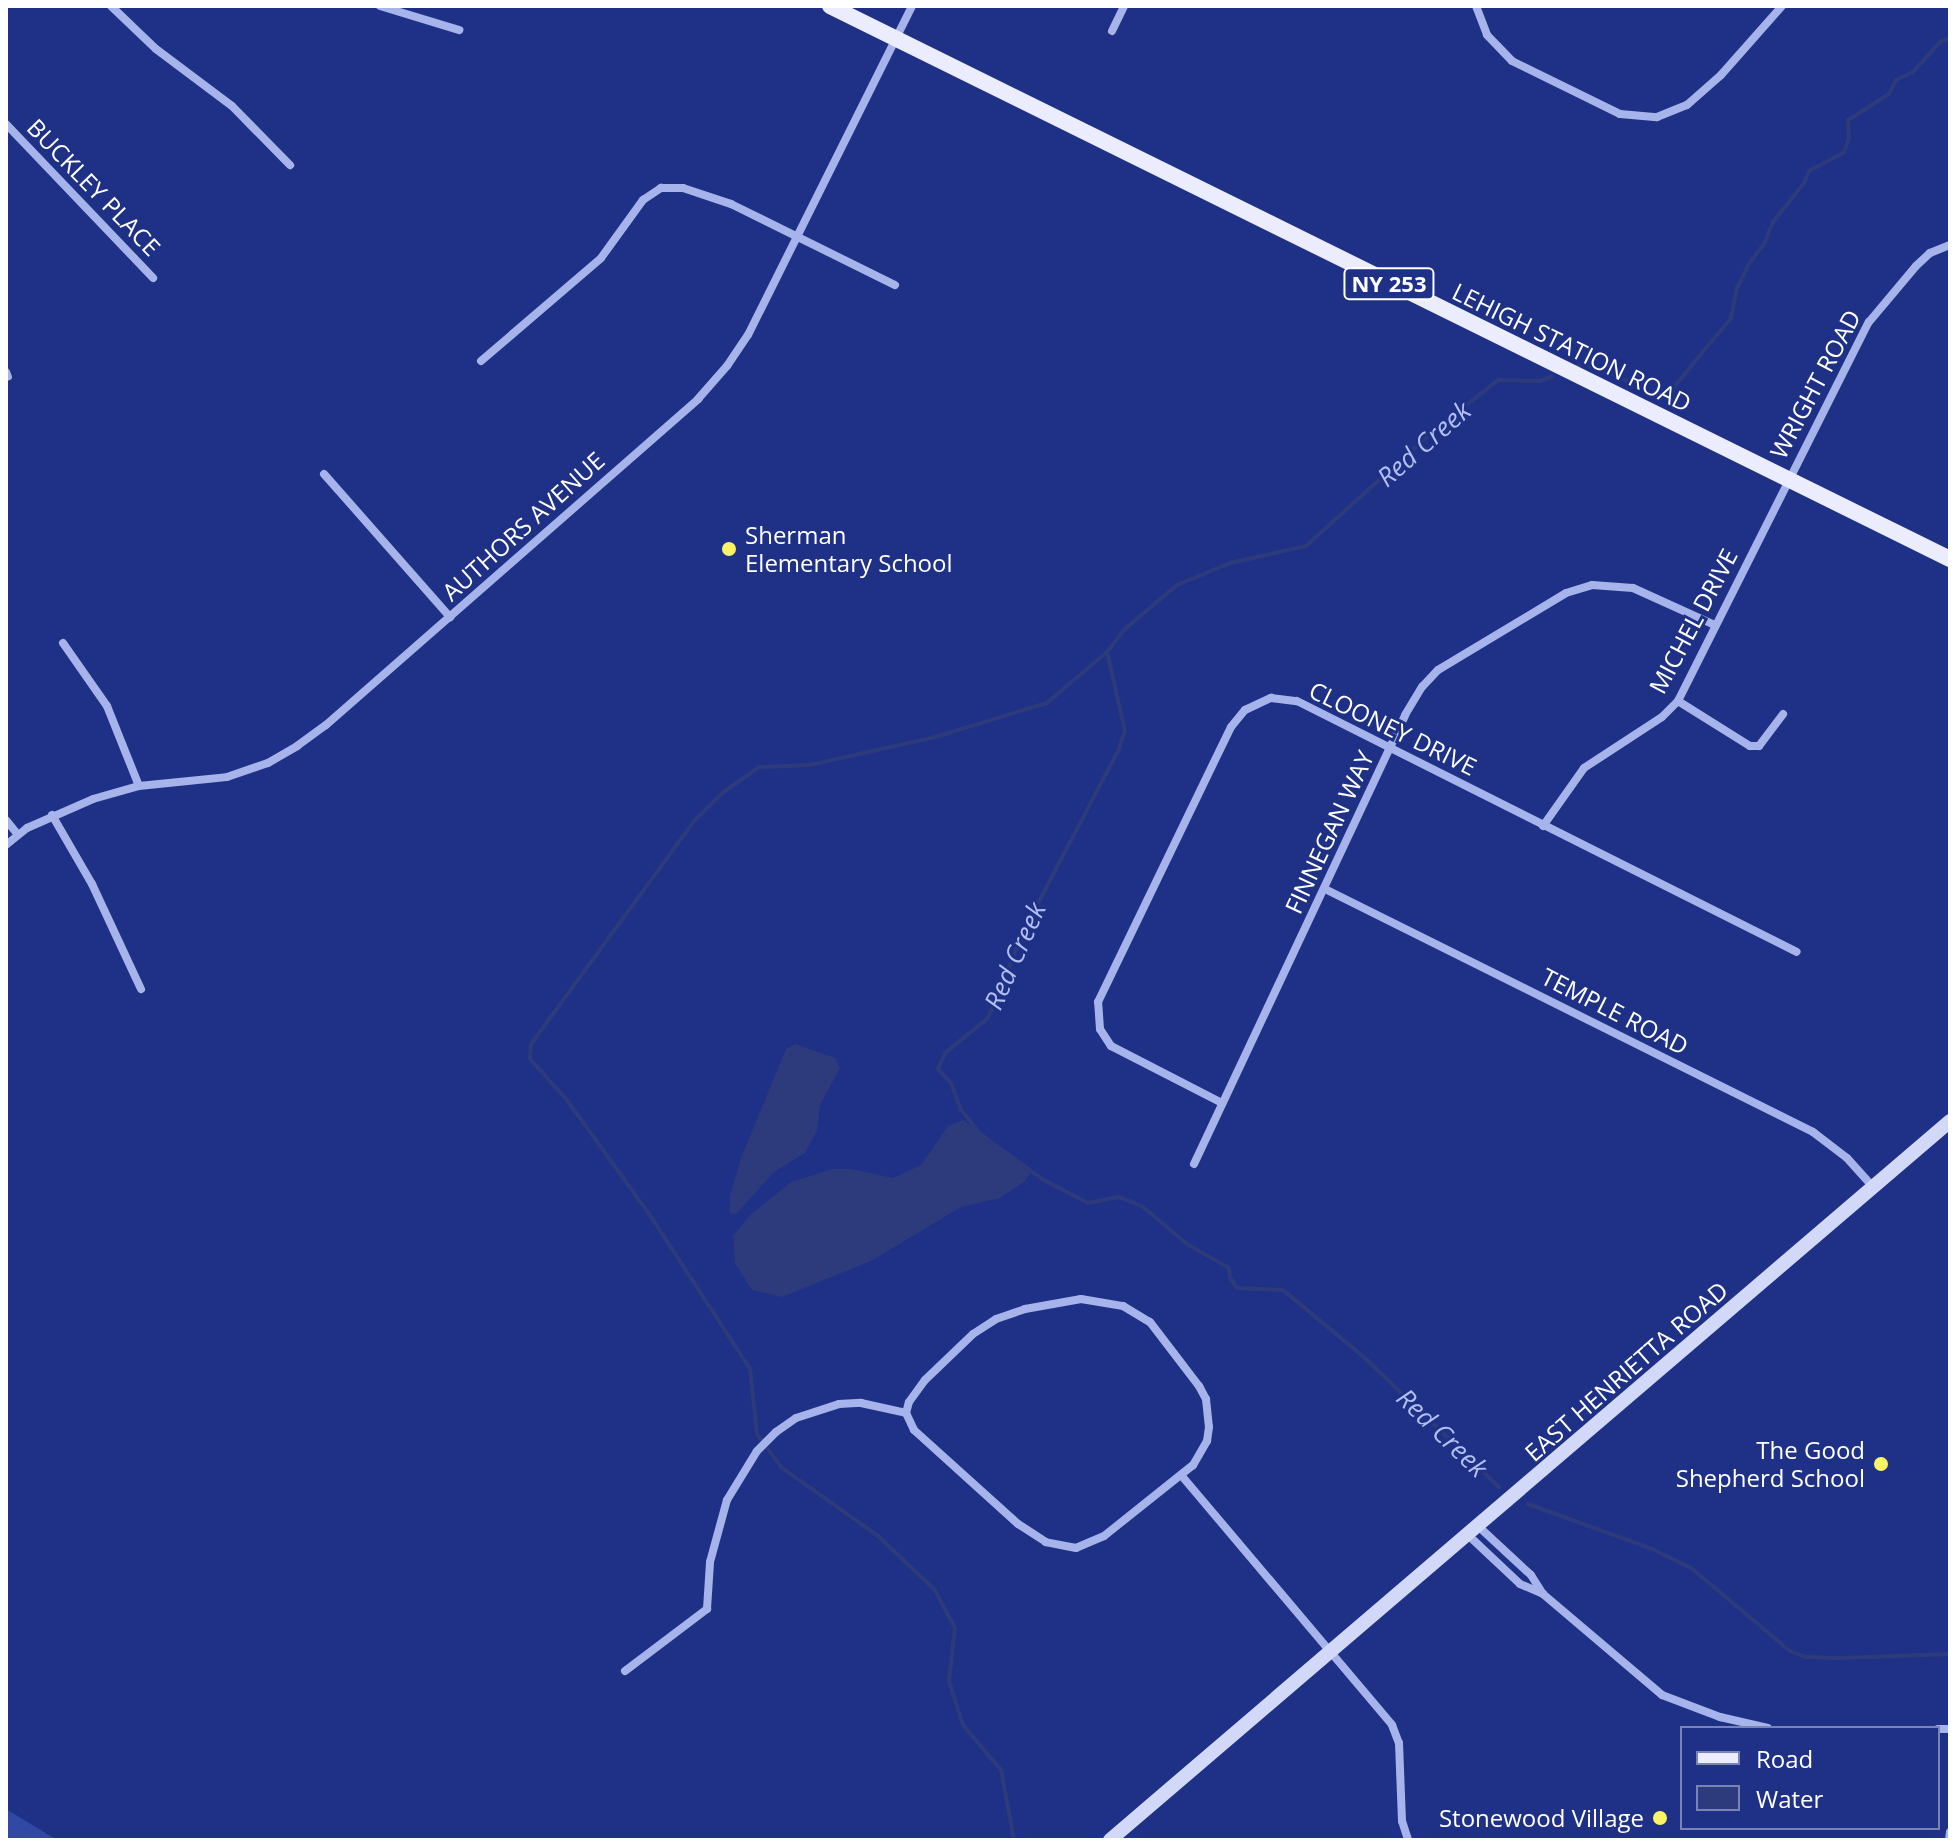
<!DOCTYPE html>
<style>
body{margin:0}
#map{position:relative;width:1956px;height:1846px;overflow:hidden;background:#1e3186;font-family:"Open Sans",sans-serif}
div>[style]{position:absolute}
.green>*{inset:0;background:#3148a4}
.water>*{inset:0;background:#2d3b7c}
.stream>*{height:4px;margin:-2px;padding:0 2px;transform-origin:2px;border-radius:2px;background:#2d3b7c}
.minor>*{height:8px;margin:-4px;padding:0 4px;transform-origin:4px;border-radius:4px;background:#a6b4eb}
.secondary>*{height:14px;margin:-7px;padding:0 7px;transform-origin:7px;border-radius:7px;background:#d2d9f8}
.primary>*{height:16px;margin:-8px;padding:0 8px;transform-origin:8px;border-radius:8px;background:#ebedfe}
.dots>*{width:22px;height:22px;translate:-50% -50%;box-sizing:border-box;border:4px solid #1e3186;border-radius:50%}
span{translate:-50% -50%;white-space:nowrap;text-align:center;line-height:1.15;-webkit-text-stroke:6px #1e3186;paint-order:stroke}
.shield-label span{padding:2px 6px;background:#1e3186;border:2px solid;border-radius:6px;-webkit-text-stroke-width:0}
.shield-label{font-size:22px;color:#fff;font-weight:700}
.street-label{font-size:24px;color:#fff}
.poi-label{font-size:24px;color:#fff}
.left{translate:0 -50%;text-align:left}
.right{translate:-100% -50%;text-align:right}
.water-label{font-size:26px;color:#b2bff2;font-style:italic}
.frame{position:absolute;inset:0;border:8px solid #fff;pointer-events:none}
.legend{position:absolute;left:1680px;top:1726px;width:260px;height:104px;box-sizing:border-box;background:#1e3186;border:2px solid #7883b6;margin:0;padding:10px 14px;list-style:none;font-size:24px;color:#fff}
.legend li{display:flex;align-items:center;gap:16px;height:40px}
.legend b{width:40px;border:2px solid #7883b6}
</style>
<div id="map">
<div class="green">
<div style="clip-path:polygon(6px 1809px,57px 1840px,6px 1840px)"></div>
</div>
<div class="water">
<div style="clip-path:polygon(795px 1044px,835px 1058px,840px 1068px,820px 1105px,817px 1130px,805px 1153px,774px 1172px,736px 1214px,730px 1213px,730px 1196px,741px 1158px,786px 1049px)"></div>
<div style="clip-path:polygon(963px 1120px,1032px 1170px,1025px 1181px,1000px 1198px,961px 1207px,871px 1261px,782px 1297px,752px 1290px,735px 1263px,733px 1236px,750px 1215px,791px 1182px,832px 1169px,852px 1169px,893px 1178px,921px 1165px,948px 1126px)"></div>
</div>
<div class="stream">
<div style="left:1578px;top:366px;width:5px;rotate:-22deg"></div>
<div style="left:1583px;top:364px;width:34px;rotate:19deg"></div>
<div style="left:1615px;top:375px;width:40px;rotate:26.6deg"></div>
<div style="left:1651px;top:393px;width:18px"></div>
<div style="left:1669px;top:393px;width:97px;rotate:-50.4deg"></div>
<div style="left:1731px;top:318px;width:31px;rotate:-79deg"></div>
<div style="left:1737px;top:288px;width:25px;rotate:-64deg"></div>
<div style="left:1748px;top:265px;width:26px;rotate:-53deg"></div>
<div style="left:1764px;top:244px;width:24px;rotate:-68deg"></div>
<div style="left:1773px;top:222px;width:50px;rotate:-51.5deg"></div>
<div style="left:1804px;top:183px;width:13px;rotate:-67deg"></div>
<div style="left:1809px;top:171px;width:40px;rotate:-28deg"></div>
<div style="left:1844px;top:152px;width:15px;rotate:-70deg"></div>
<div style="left:1849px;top:138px;width:18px;rotate:-93deg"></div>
<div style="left:1848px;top:120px;width:49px;rotate:-32.4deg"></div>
<div style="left:1889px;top:94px;width:16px;rotate:-63deg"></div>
<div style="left:1896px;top:80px;width:19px;rotate:-25deg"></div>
<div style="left:1913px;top:72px;width:40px;rotate:-48deg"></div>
<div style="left:1940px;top:42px;width:11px;rotate:-22deg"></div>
<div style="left:1499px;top:1487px;width:186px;rotate:-136.1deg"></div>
<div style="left:1365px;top:1358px;width:107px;rotate:-140.3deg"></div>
<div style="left:1283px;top:1290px;width:46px;rotate:-177.5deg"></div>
<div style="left:1237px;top:1288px;width:12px;rotate:-125deg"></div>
<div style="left:1230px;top:1278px;width:10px;rotate:-96deg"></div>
<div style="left:1229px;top:1268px;width:48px;rotate:-150.3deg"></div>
<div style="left:1187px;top:1244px;width:59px;rotate:-139.8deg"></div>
<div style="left:1142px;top:1206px;width:26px;rotate:-159deg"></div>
<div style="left:1118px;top:1197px;width:31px;rotate:169deg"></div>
<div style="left:1088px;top:1203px;width:52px;rotate:-152.4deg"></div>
<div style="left:1042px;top:1179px;width:77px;rotate:-144deg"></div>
<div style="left:980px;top:1134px;width:31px;rotate:-128deg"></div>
<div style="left:961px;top:1110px;width:29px;rotate:-110deg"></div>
<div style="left:951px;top:1083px;width:19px;rotate:-133deg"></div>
<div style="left:938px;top:1069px;width:17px;rotate:-66deg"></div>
<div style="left:945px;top:1053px;width:55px;rotate:-39.1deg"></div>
<div style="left:988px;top:1018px;width:97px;rotate:-67.7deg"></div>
<div style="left:1025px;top:928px;width:200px;rotate:-62.3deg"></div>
<div style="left:1118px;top:751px;width:21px;rotate:-71deg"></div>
<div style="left:1125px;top:731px;width:81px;rotate:-102.8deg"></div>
<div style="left:1107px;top:652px;width:31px;rotate:-52deg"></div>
<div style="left:1126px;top:628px;width:67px;rotate:-40.1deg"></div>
<div style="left:1177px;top:585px;width:57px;rotate:-22.5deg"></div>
<div style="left:1230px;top:563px;width:78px;rotate:-12.6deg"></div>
<div style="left:1306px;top:546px;width:170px;rotate:-42.1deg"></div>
<div style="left:1432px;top:432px;width:84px;rotate:-38.2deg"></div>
<div style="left:1498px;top:380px;width:42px;rotate:1.4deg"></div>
<div style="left:1540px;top:381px;width:12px;rotate:-20deg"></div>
<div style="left:1528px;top:1504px;width:132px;rotate:19.9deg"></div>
<div style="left:1652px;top:1549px;width:43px;rotate:26deg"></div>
<div style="left:1691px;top:1568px;width:129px;rotate:40deg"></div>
<div style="left:1790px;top:1651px;width:17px;rotate:21deg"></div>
<div style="left:1806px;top:1657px;width:35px;rotate:2deg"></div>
<div style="left:1841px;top:1658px;width:109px;rotate:-2.1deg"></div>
<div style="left:1014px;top:1840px;width:71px;rotate:-100.5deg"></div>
<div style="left:1001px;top:1770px;width:59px;rotate:-130.2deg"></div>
<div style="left:963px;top:1725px;width:46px;rotate:-107.7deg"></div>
<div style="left:949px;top:1681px;width:53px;rotate:-83.5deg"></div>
<div style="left:955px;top:1628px;width:43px;rotate:-117.8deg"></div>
<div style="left:935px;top:1590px;width:79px;rotate:-136.5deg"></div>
<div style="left:878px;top:1536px;width:119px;rotate:-144.6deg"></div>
<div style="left:781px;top:1467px;width:41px;rotate:-126deg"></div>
<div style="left:757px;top:1434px;width:65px;rotate:-96.1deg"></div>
<div style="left:750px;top:1369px;width:180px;rotate:-123deg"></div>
<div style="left:652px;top:1218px;width:145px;rotate:-125.8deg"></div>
<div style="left:567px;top:1100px;width:55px;rotate:-132.1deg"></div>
<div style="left:530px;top:1059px;width:15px;rotate:-86deg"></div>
<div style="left:531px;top:1044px;width:278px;rotate:-53.8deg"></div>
<div style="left:695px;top:820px;width:37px;rotate:-45deg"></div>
<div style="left:721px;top:794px;width:47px;rotate:-35.4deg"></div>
<div style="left:759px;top:767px;width:51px;rotate:-2.2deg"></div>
<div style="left:810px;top:765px;width:128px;rotate:-12.6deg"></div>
<div style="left:935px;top:737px;width:117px;rotate:-16.9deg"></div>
<div style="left:1047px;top:703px;width:79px;rotate:-40.4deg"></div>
</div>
<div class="minor">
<div style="left:111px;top:6px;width:62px;rotate:43.7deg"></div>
<div style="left:156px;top:49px;width:95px;rotate:36.9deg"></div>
<div style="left:232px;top:106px;width:83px;rotate:45.5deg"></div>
<div style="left:380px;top:6px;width:83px;rotate:16.9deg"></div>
<div style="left:1476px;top:6px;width:31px;rotate:69deg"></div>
<div style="left:1487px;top:35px;width:36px;rotate:46deg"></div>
<div style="left:1512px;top:61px;width:120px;rotate:26.1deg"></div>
<div style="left:1620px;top:114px;width:37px;rotate:5deg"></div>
<div style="left:1657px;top:117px;width:32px;rotate:-22deg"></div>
<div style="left:1687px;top:105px;width:45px;rotate:-41.4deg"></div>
<div style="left:1721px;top:75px;width:92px;rotate:-48.5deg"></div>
<div style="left:1112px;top:31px;width:28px;rotate:-64deg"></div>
<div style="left:6px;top:124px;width:213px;rotate:46.3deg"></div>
<div style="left:481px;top:361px;width:158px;rotate:-40.6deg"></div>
<div style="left:601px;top:258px;width:72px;rotate:-54.1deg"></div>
<div style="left:643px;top:200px;width:22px;rotate:-34deg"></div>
<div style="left:661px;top:188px;width:22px"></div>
<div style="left:683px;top:188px;width:51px;rotate:18.4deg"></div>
<div style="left:731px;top:204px;width:183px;rotate:26.3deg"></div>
<div style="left:6px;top:372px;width:5px;rotate:68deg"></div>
<div style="left:324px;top:474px;width:191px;rotate:48.6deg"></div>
<div style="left:63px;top:643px;width:77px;rotate:55.1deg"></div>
<div style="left:107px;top:706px;width:86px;rotate:68.2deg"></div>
<div style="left:1678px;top:701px;width:85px;rotate:32deg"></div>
<div style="left:1750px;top:746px;width:9px"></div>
<div style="left:1759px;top:746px;width:40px;rotate:-53deg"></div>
<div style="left:52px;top:815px;width:80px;rotate:59.9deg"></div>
<div style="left:92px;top:884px;width:116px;rotate:65deg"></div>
<div style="left:6px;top:820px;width:19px;rotate:51deg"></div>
<div style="left:1543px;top:826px;width:71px;rotate:-54.7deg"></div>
<div style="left:1584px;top:768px;width:93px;rotate:-33.2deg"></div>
<div style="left:1662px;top:717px;width:23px;rotate:-45deg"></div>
<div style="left:1678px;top:701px;width:424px;rotate:-63.3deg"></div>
<div style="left:1869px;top:322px;width:73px;rotate:-50deg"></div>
<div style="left:1916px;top:266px;width:19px;rotate:-43deg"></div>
<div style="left:1930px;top:253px;width:22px;rotate:-22deg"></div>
<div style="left:6px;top:845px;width:27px;rotate:-39deg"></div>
<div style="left:27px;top:828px;width:72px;rotate:-23.7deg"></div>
<div style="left:93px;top:799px;width:48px;rotate:-15.8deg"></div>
<div style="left:139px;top:786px;width:88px;rotate:-5.8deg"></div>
<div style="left:227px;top:777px;width:43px;rotate:-18.9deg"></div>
<div style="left:268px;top:763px;width:34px;rotate:-30deg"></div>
<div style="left:297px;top:746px;width:36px;rotate:-36deg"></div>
<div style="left:326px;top:725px;width:495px;rotate:-41.2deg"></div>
<div style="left:698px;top:399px;width:44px;rotate:-48.7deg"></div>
<div style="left:727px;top:366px;width:37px;rotate:-56deg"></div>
<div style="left:748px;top:335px;width:368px;rotate:-63.5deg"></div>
<div style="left:1325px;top:889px;width:545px;rotate:26.47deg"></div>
<div style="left:1813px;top:1132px;width:43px;rotate:37.4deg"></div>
<div style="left:1847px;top:1158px;width:39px;rotate:48deg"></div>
<div style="left:1222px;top:1103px;width:125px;rotate:-152.8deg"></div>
<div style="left:1111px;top:1046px;width:20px;rotate:-123deg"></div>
<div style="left:1100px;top:1029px;width:27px;rotate:-94deg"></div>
<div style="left:1098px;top:1002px;width:305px;rotate:-64.2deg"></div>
<div style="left:1231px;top:727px;width:22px;rotate:-51deg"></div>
<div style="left:1245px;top:710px;width:29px;rotate:-25deg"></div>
<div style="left:1271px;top:698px;width:26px;rotate:7deg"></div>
<div style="left:1297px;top:701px;width:559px;rotate:26.66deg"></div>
<div style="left:1194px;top:1164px;width:496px;rotate:-64.8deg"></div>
<div style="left:1405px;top:715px;width:33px;rotate:-59deg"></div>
<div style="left:1422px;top:687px;width:23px;rotate:-47deg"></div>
<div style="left:1438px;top:670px;width:149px;rotate:-31deg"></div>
<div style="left:1566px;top:593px;width:27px;rotate:-17deg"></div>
<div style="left:1592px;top:585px;width:41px;rotate:4.2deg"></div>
<div style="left:1633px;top:588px;width:90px;rotate:24.3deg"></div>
<div style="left:1081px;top:1299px;width:43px;rotate:9.5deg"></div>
<div style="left:1123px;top:1306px;width:31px;rotate:31deg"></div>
<div style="left:1150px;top:1322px;width:81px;rotate:52.6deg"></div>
<div style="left:1199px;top:1386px;width:15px;rotate:62deg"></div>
<div style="left:1206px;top:1399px;width:28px;rotate:84deg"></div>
<div style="left:1209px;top:1427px;width:14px;rotate:98deg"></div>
<div style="left:1207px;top:1441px;width:28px;rotate:120deg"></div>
<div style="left:1193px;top:1465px;width:114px;rotate:141.4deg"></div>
<div style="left:1104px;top:1536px;width:30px;rotate:157deg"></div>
<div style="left:1076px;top:1548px;width:31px;rotate:-169deg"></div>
<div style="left:1046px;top:1542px;width:33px;rotate:-147deg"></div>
<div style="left:1018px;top:1524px;width:140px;rotate:-137.9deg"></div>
<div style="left:914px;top:1430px;width:19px;rotate:-115deg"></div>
<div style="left:906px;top:1413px;width:11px;rotate:-75deg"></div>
<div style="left:909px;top:1402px;width:27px;rotate:-54deg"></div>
<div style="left:925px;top:1380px;width:66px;rotate:-43.8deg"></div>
<div style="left:973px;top:1334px;width:27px;rotate:-33deg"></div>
<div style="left:996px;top:1319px;width:31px;rotate:-19deg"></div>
<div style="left:1025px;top:1309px;width:57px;rotate:-10.1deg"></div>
<div style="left:1181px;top:1475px;width:327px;rotate:49.8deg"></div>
<div style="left:1392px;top:1725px;width:19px;rotate:69deg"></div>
<div style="left:1399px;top:1743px;width:78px;rotate:87.8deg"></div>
<div style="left:1402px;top:1821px;width:20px;rotate:72deg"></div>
<div style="left:1478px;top:1526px;width:72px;rotate:42.8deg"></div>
<div style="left:1531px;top:1575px;width:22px;rotate:58deg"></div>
<div style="left:1543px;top:1594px;width:156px;rotate:40.3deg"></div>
<div style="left:1662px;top:1695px;width:62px;rotate:20.8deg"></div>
<div style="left:1720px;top:1717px;width:49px;rotate:12.9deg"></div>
<div style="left:1468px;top:1535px;width:71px;rotate:43.3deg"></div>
<div style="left:1520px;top:1584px;width:25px;rotate:23deg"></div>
<div style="left:625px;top:1671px;width:103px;rotate:-37.1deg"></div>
<div style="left:707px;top:1609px;width:47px;rotate:-86.3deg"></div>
<div style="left:710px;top:1562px;width:64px;rotate:-74.7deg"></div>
<div style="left:727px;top:1500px;width:57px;rotate:-58.5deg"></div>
<div style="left:757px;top:1451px;width:27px;rotate:-45deg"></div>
<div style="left:776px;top:1432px;width:24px;rotate:-35deg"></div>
<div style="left:796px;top:1418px;width:45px;rotate:-18deg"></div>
<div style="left:839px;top:1404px;width:22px;rotate:-3deg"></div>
<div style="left:861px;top:1403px;width:46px;rotate:12.5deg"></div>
<div style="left:1938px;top:1729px;width:12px"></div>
<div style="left:1949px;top:1840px;width:8px;rotate:-83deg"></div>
</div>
<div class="secondary">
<div style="left:1110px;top:1840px;width:1106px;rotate:-40.56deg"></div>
</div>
<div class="primary">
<div style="left:830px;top:6px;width:1249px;rotate:26.28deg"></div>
</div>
<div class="dots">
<div style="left:729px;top:549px;background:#faf465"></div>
<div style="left:1881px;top:1464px;background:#faf465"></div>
<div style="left:1660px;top:1818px;background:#faf465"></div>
</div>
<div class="shield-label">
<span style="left:1389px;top:284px">NY 253</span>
</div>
<div class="street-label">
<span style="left:94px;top:187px;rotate:46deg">BUCKLEY PLACE</span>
<span style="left:1572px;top:347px;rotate:26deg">LEHIGH STATION ROAD</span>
<span style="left:1815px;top:384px;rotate:-62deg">WRIGHT ROAD</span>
<span style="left:523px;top:526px;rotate:-42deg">AUTHORS AVENUE</span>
<span style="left:1693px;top:621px;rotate:-62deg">MICHEL DRIVE</span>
<span style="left:1393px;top:728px;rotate:26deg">CLOONEY DRIVE</span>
<span style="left:1329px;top:832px;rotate:-65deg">FINNEGAN WAY</span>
<span style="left:1615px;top:1011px;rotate:27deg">TEMPLE ROAD</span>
<span style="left:1626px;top:1371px;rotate:-41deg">EAST HENRIETTA ROAD</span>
</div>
<div class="poi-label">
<span class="left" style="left:745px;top:549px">Sherman<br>Elementary School</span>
<span class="right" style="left:1865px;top:1464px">The Good<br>Shepherd School</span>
<span class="right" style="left:1644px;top:1818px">Stonewood Village</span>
</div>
<div class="water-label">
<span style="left:1424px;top:444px;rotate:-41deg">Red Creek</span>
<span style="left:1015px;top:956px;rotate:-66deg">Red Creek</span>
<span style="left:1442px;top:1433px;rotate:44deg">Red Creek</span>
</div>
<div class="frame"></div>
<ul class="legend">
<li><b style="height:10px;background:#ebedfe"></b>Road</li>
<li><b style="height:22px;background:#2d3b7c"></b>Water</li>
</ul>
</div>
